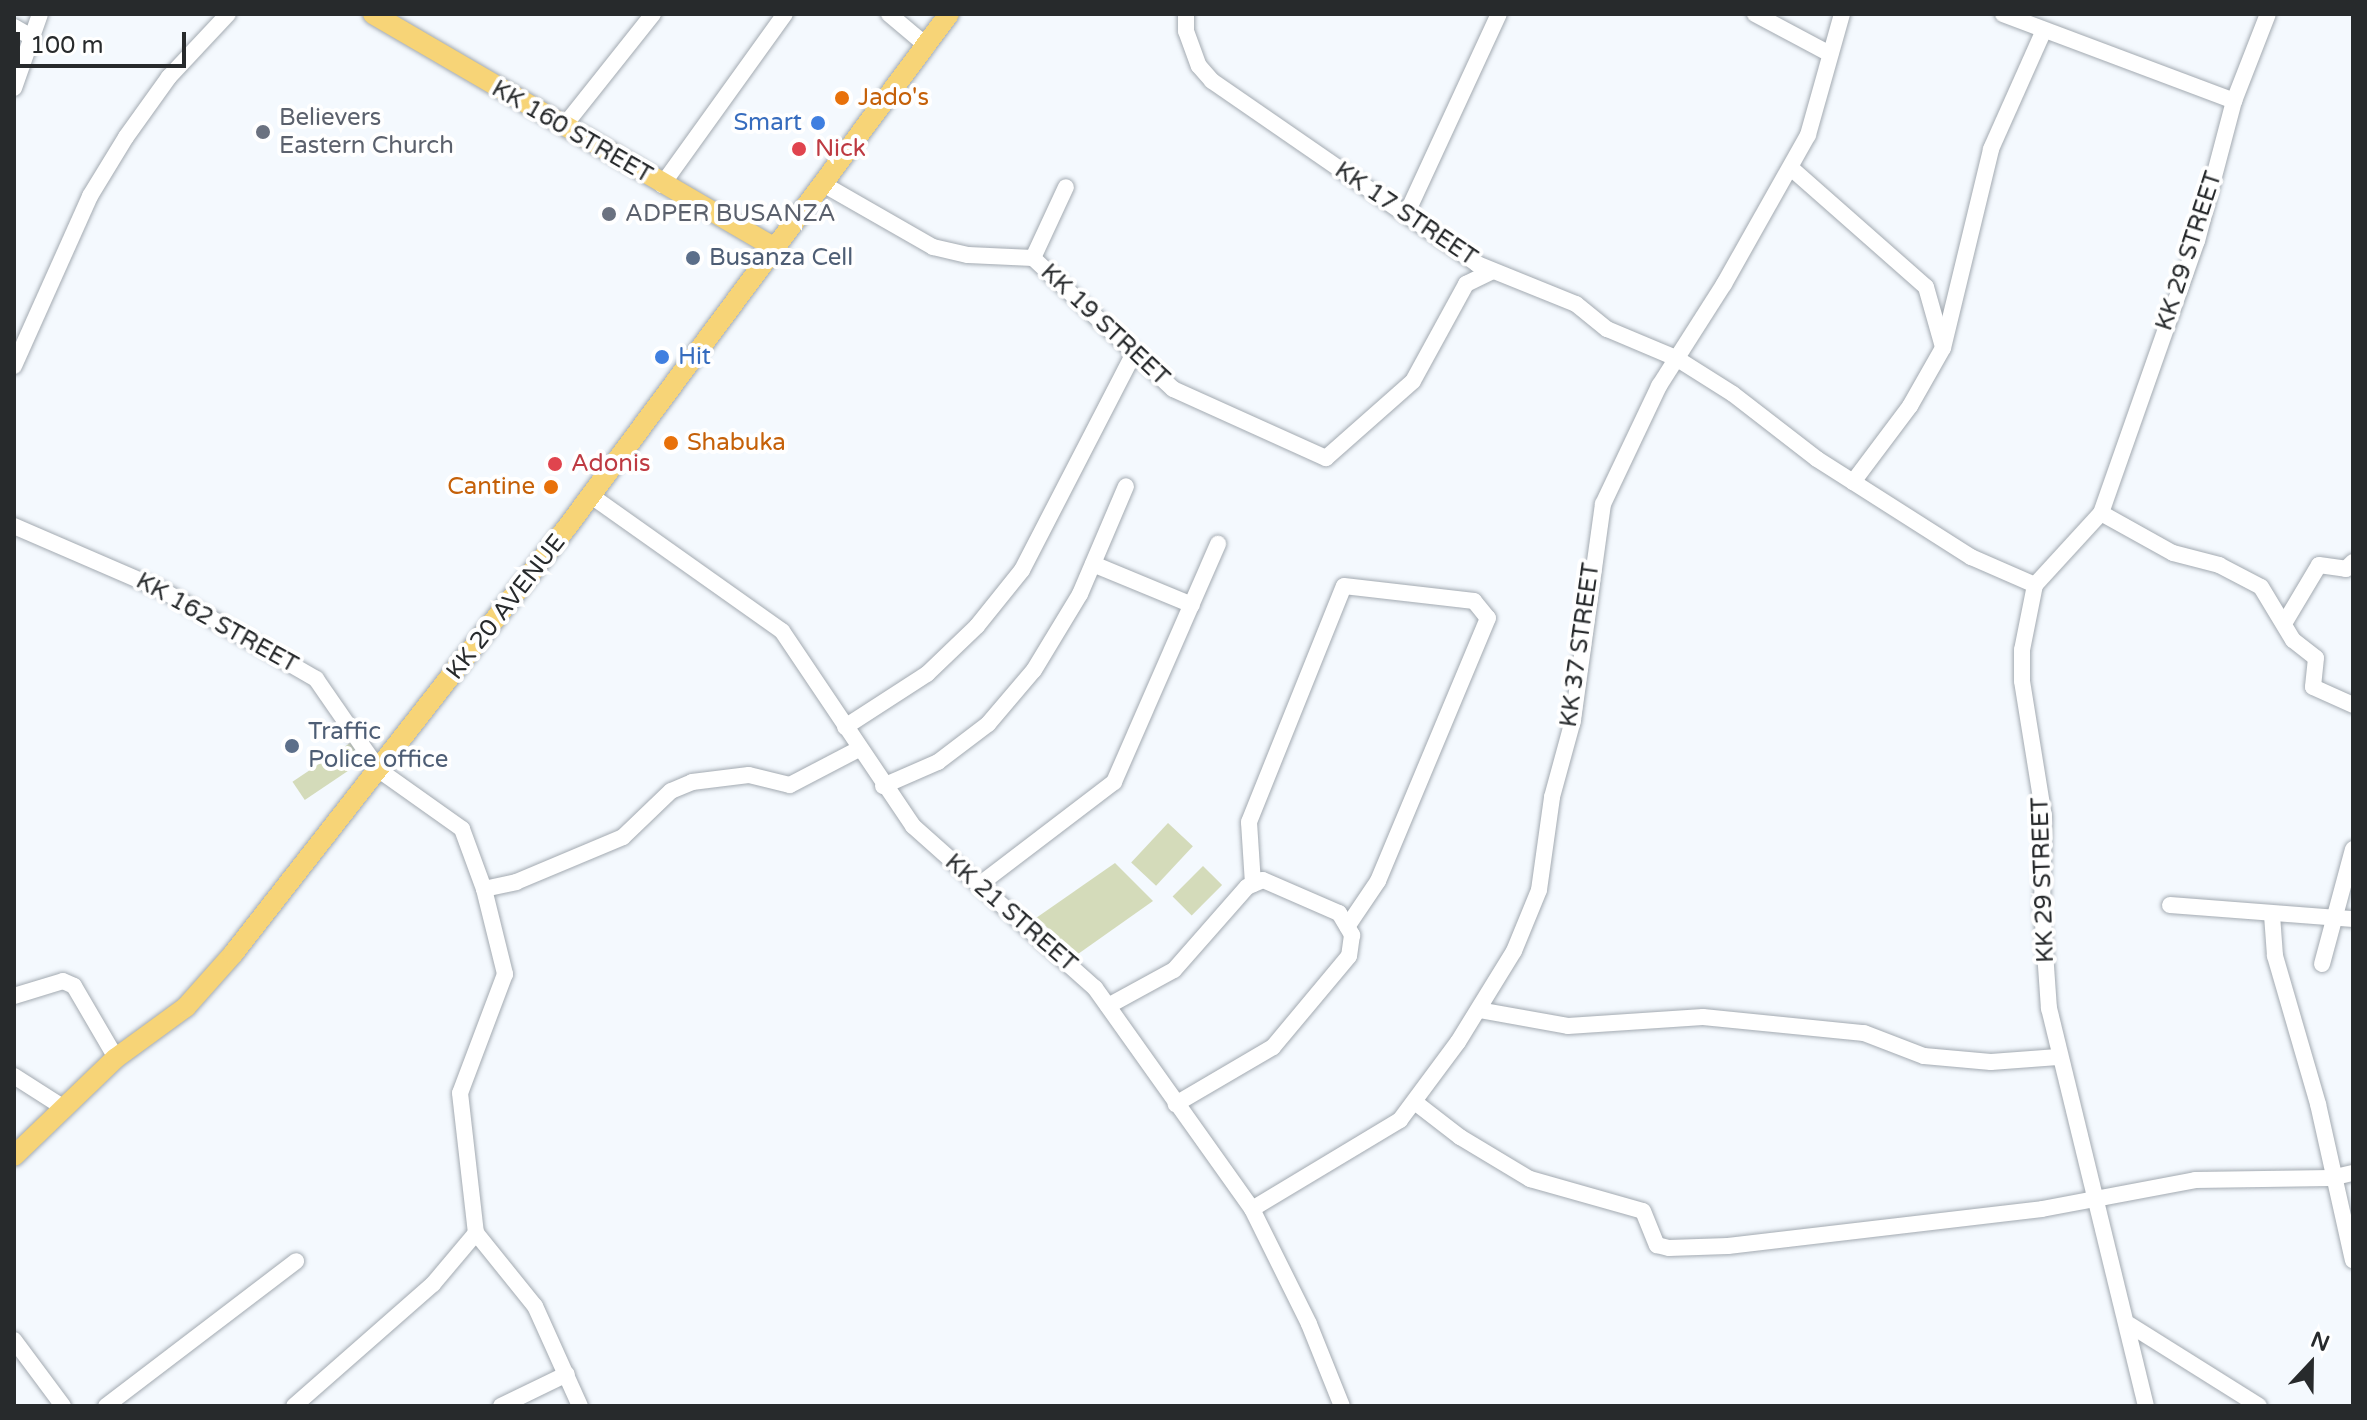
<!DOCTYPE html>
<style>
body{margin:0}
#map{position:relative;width:2367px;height:1420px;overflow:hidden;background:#f4f9fe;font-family:"Varela Round",sans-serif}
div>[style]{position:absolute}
.green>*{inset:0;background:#d4dbba;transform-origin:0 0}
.roads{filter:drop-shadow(0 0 2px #a3aab1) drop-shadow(0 0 2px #a3aab1)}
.minor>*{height:16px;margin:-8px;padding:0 8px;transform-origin:8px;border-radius:8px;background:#fff}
.major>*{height:20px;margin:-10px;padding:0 10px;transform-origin:10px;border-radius:10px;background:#f7d477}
.dots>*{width:22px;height:22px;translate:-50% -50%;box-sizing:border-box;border:4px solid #fff;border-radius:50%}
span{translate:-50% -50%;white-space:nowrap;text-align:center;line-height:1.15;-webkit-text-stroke:8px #fff;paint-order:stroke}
.food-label{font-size:24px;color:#c56008}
.left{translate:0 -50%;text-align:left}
.right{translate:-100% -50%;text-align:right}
.worship-label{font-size:24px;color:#5b616d}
.shop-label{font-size:24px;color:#366cbe}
.street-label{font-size:24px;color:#272a2c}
.health-label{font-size:24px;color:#be3a42}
.service-label{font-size:24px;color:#4e5e75}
.frame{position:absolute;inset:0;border:16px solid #272a2c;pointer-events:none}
.north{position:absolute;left:2271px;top:1324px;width:80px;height:80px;-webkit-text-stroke:6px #fff;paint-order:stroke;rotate:22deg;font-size:22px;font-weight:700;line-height:32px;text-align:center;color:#272a2c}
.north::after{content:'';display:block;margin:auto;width:28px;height:36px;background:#272a2c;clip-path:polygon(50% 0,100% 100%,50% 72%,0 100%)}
.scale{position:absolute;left:16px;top:32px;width:170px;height:36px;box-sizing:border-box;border:4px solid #272a2c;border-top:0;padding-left:10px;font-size:24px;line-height:28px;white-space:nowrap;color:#272a2c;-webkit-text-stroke:6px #fff;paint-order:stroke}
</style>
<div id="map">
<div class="green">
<div style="left:353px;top:741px;width:22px;height:73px;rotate:56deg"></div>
<div style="left:1168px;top:823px;width:34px;height:54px;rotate:43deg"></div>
<div style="clip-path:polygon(1115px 863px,1153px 901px,1078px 954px,1036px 918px)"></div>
<div style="left:1203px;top:866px;width:27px;height:43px;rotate:45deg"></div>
</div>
<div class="roads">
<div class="minor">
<div style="left:889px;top:14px;width:50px;rotate:40.1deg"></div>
<div style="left:1186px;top:14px;width:17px;rotate:90deg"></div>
<div style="left:1186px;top:31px;width:37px;rotate:70deg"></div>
<div style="left:1199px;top:66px;width:20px;rotate:49deg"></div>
<div style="left:1212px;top:81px;width:322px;rotate:34.6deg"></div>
<div style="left:1477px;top:264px;width:107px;rotate:22deg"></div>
<div style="left:1576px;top:304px;width:40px;rotate:39deg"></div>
<div style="left:1607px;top:329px;width:75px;rotate:22.8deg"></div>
<div style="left:1676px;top:358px;width:67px;rotate:32.3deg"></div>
<div style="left:1733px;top:394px;width:106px;rotate:37.7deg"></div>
<div style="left:1817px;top:459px;width:183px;rotate:32.5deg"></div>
<div style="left:1971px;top:557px;width:70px;rotate:23.6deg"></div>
<div style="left:1755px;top:14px;width:85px;rotate:28.1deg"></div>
<div style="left:2003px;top:14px;width:247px;rotate:20.6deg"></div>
<div style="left:14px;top:27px;width:22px;rotate:30deg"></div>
<div style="left:14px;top:88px;width:78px;rotate:-70.6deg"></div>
<div style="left:564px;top:126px;width:143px;rotate:-51.5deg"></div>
<div style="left:1791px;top:168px;width:180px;rotate:41.4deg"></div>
<div style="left:1926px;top:287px;width:62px;rotate:74.2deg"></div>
<div style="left:823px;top:184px;width:127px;rotate:29.8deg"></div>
<div style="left:933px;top:247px;width:36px;rotate:13deg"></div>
<div style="left:968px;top:255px;width:65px;rotate:2.6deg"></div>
<div style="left:1033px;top:258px;width:192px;rotate:43.1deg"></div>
<div style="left:1173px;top:389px;width:168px;rotate:24.3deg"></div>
<div style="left:1326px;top:458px;width:116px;rotate:-41.5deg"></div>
<div style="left:1413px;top:381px;width:111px;rotate:-61.3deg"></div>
<div style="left:1466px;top:284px;width:28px;rotate:-26deg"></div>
<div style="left:662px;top:185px;width:211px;rotate:-54.3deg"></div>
<div style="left:1406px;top:215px;width:221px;rotate:-65.2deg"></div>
<div style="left:1033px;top:258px;width:78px;rotate:-65.1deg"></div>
<div style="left:14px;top:366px;width:186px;rotate:-65.9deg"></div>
<div style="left:90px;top:196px;width:69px;rotate:-58.6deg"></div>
<div style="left:126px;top:137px;width:74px;rotate:-54.4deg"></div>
<div style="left:169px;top:77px;width:86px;rotate:-46.9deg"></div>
<div style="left:1853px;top:482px;width:95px;rotate:-53.1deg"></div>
<div style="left:1910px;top:406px;width:67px;rotate:-60.4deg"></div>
<div style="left:1943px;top:348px;width:205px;rotate:-76.4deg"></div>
<div style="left:1991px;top:149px;width:130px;rotate:-66deg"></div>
<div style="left:590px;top:495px;width:235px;rotate:35.3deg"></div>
<div style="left:782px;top:631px;width:235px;rotate:56.1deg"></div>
<div style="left:913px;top:826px;width:244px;rotate:41.7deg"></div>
<div style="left:1095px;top:988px;width:271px;rotate:54.6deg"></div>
<div style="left:1252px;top:1209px;width:128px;rotate:63.6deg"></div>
<div style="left:1309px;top:1324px;width:88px;rotate:68.1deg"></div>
<div style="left:2101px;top:513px;width:82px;rotate:29.1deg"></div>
<div style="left:2173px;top:553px;width:48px;rotate:14.6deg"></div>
<div style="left:2219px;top:565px;width:47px;rotate:27.6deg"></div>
<div style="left:2261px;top:587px;width:62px;rotate:58.9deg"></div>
<div style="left:2293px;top:640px;width:29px;rotate:38deg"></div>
<div style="left:2316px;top:658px;width:29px;rotate:96deg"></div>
<div style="left:2313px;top:687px;width:44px;rotate:24.2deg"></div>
<div style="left:14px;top:526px;width:161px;rotate:23.4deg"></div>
<div style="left:162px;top:590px;width:178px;rotate:30deg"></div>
<div style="left:316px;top:679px;width:111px;rotate:55.3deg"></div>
<div style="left:379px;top:770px;width:102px;rotate:35.4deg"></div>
<div style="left:462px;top:829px;width:64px;rotate:69.9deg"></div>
<div style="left:484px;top:889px;width:88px;rotate:76.1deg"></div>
<div style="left:505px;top:974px;width:127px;rotate:110.7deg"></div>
<div style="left:460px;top:1093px;width:141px;rotate:83.5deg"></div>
<div style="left:476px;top:1233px;width:94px;rotate:51.1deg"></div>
<div style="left:535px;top:1306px;width:110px;rotate:65.8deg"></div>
<div style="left:1093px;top:564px;width:107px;rotate:22.5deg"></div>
<div style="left:2285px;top:622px;width:66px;rotate:-59.2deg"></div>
<div style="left:2319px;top:565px;width:27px;rotate:8deg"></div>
<div style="left:2346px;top:569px;width:10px;rotate:-45deg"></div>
<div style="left:845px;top:727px;width:98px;rotate:-32.9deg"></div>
<div style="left:927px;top:674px;width:69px;rotate:-43.8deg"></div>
<div style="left:977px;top:626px;width:72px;rotate:-51.2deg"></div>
<div style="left:1022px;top:570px;width:244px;rotate:-62.7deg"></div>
<div style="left:883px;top:786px;width:60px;rotate:-23.6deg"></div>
<div style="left:938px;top:762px;width:63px;rotate:-37.2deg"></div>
<div style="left:988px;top:724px;width:71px;rotate:-49.6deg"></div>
<div style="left:1034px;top:670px;width:89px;rotate:-58.8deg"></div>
<div style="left:1080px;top:594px;width:117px;rotate:-66.9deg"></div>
<div style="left:1253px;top:884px;width:62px;rotate:-93.7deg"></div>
<div style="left:1249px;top:822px;width:254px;rotate:-68.1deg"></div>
<div style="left:1344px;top:586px;width:131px;rotate:6.6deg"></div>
<div style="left:1474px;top:601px;width:22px;rotate:51deg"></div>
<div style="left:1488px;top:618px;width:285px;rotate:112.7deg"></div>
<div style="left:1378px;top:881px;width:55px;rotate:124deg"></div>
<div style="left:979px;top:885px;width:170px;rotate:-37.3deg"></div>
<div style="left:1114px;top:782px;width:260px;rotate:-66.4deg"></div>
<div style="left:484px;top:889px;width:33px;rotate:-12deg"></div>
<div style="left:516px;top:882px;width:116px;rotate:-22.8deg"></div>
<div style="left:623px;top:837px;width:66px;rotate:-43.8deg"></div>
<div style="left:671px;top:791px;width:23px;rotate:-23deg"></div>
<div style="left:692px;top:782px;width:57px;rotate:-7deg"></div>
<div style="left:749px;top:775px;width:42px;rotate:13.7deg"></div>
<div style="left:790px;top:785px;width:78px;rotate:-27.6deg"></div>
<div style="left:2170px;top:905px;width:184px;rotate:4.4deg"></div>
<div style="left:2272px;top:915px;width:41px;rotate:85.8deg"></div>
<div style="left:2275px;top:956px;width:154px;rotate:73.8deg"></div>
<div style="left:2318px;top:1104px;width:160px;rotate:77.4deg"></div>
<div style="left:2322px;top:964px;width:119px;rotate:-74.9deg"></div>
<div style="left:14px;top:996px;width:51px;rotate:-17deg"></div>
<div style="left:63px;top:981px;width:12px;rotate:24deg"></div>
<div style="left:74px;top:986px;width:83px;rotate:59.7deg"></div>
<div style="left:1108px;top:1006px;width:75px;rotate:-28.6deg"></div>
<div style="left:1174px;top:970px;width:111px;rotate:-48.7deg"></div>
<div style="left:1247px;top:887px;width:17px;rotate:-24deg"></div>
<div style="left:1263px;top:880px;width:83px;rotate:23.5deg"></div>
<div style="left:1339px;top:913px;width:26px;rotate:59deg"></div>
<div style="left:1352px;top:935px;width:21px;rotate:98deg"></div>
<div style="left:1349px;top:956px;width:119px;rotate:129.9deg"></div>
<div style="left:1273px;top:1047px;width:113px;rotate:149.6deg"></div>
<div style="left:1479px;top:1010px;width:90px;rotate:10.2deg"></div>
<div style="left:1568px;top:1026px;width:135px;rotate:-3.8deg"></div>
<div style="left:1703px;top:1017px;width:162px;rotate:5.7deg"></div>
<div style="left:1864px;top:1033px;width:64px;rotate:21deg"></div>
<div style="left:1924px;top:1056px;width:67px;rotate:5.1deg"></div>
<div style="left:1991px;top:1062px;width:67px;rotate:-4.3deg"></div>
<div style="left:14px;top:1076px;width:59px;rotate:32.6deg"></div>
<div style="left:1416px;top:1103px;width:56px;rotate:37.7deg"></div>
<div style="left:1460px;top:1137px;width:82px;rotate:31deg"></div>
<div style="left:1530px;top:1179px;width:117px;rotate:15.8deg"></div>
<div style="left:1643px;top:1211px;width:37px;rotate:68deg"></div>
<div style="left:1657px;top:1245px;width:12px;rotate:14deg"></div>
<div style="left:1669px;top:1248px;width:59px;rotate:-1.9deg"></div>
<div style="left:1728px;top:1246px;width:316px;rotate:-6.7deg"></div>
<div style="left:2042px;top:1209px;width:156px;rotate:-10.7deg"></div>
<div style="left:2195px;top:1180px;width:136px;rotate:-0.8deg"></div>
<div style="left:2331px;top:1178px;width:23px;rotate:-13deg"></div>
<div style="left:1252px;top:1209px;width:173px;rotate:-31deg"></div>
<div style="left:1400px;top:1120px;width:97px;rotate:-53.4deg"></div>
<div style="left:1458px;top:1042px;width:107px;rotate:-58.4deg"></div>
<div style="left:1514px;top:951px;width:66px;rotate:-67.7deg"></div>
<div style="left:1539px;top:890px;width:94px;rotate:-82deg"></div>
<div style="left:1552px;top:797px;width:80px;rotate:-74.7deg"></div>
<div style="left:1573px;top:720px;width:218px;rotate:-82.1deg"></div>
<div style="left:1603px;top:504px;width:131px;rotate:-64.6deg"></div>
<div style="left:1659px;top:386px;width:121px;rotate:-57.5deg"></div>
<div style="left:1724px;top:284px;width:171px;rotate:-60.6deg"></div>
<div style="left:1808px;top:135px;width:126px;rotate:-74.3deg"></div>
<div style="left:2130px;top:1325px;width:152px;rotate:32.1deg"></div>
<div style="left:14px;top:1340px;width:82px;rotate:53.4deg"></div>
<div style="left:106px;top:1406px;width:239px;rotate:-37.3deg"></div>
<div style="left:294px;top:1406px;width:185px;rotate:-41.3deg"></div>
<div style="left:433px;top:1284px;width:67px;rotate:-49.9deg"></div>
<div style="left:501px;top:1406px;width:73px;rotate:-25.9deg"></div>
<div style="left:2146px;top:1406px;width:409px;rotate:-103.7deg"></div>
<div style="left:2049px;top:1009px;width:100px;rotate:-94deg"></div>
<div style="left:2042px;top:909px;width:92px;rotate:-88.8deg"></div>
<div style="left:2044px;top:817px;width:138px;rotate:-99.2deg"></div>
<div style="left:2022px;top:681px;width:31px;rotate:-90deg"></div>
<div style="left:2022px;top:650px;width:66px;rotate:-78.7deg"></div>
<div style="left:2035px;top:585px;width:98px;rotate:-47.5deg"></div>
<div style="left:2101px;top:513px;width:288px;rotate:-70.6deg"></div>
<div style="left:2197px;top:241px;width:145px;rotate:-75.2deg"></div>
<div style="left:2234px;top:101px;width:93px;rotate:-68.7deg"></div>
</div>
<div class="major">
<div style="left:373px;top:14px;width:464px;rotate:30.2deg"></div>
<div style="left:14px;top:1156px;width:141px;rotate:-43.9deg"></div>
<div style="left:116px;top:1058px;width:87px;rotate:-36.1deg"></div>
<div style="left:186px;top:1007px;width:71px;rotate:-48.4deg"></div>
<div style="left:233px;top:954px;width:544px;rotate:-51.95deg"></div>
<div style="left:568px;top:526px;width:638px;rotate:-53.35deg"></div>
</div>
</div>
<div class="dots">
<div style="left:842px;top:98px;background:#e8710a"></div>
<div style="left:818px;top:123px;background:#3f7fe0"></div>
<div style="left:263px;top:132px;background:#6b7280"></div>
<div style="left:799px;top:149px;background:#e0444e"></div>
<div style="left:609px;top:214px;background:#6b7280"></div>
<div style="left:693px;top:258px;background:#5c6f8a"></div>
<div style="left:662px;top:357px;background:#3f7fe0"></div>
<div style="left:671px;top:443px;background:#e8710a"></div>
<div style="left:555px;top:464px;background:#e0444e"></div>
<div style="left:551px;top:487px;background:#e8710a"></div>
<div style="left:292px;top:746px;background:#5c6f8a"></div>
</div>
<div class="food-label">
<span class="left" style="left:858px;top:98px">Jado's</span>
<span class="left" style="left:687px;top:443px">Shabuka</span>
<span class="right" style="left:535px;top:487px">Cantine</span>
</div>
<div class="worship-label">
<span class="left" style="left:279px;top:132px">Believers<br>Eastern Church</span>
<span class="left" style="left:625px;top:214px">ADPER BUSANZA</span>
</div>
<div class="shop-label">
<span class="right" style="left:802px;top:123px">Smart</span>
<span class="left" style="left:678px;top:357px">Hit</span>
</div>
<div class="street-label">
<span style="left:572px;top:132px;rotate:30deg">KK 160 STREET</span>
<span style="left:1406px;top:214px;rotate:34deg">KK 17 STREET</span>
<span style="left:2189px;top:251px;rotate:-72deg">KK 29 STREET</span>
<span style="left:1105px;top:325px;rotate:43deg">KK 19 STREET</span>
<span style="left:506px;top:607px;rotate:-52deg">KK 20 AVENUE</span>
<span style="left:217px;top:623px;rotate:29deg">KK 162 STREET</span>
<span style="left:1580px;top:645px;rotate:-82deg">KK 37 STREET</span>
<span style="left:2043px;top:880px;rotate:-92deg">KK 29 STREET</span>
<span style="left:1011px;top:913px;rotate:41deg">KK 21 STREET</span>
</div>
<div class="health-label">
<span class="left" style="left:815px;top:149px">Nick</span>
<span class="left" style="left:571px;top:464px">Adonis</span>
</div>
<div class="service-label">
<span class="left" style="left:709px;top:258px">Busanza Cell</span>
<span class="left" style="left:308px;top:746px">Traffic<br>Police office</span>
</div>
<div class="frame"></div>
<div class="north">N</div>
<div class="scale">100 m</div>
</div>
